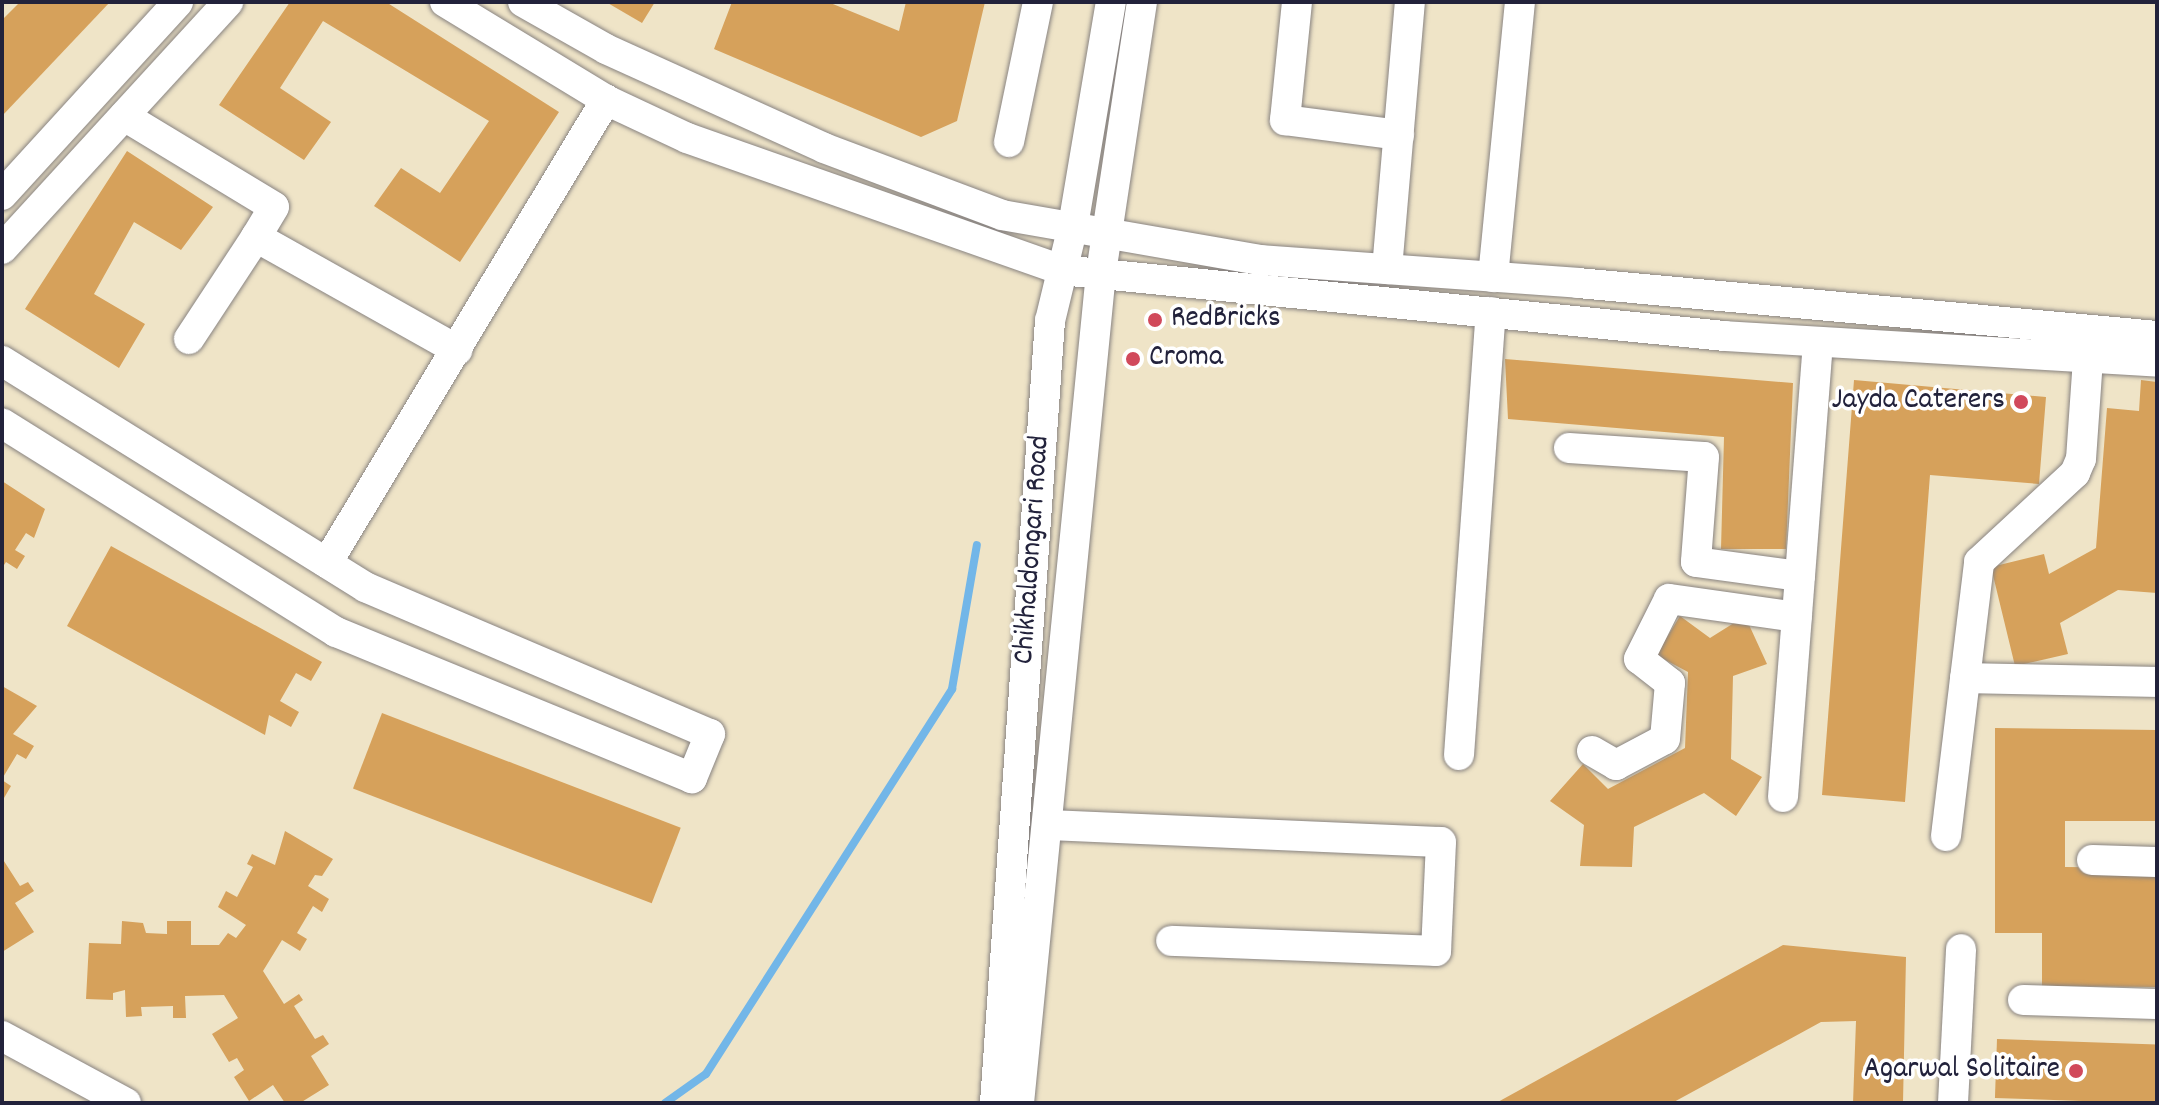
<!DOCTYPE html>
<style>
body{margin:0}
#map{position:relative;width:2159px;height:1105px;overflow:hidden;background:#efe4c7;font-family:Dekko,sans-serif}
div>[style]{position:absolute}
.stream>*{height:8px;margin:-4px;padding:0 4px;transform-origin:4px;border-radius:4px;background:#72b6e8}
.building>*{inset:0;background:#d6a15b;transform-origin:0 0}
.roads{filter:drop-shadow(0 0 2px #888381) drop-shadow(0 0 2px #888381)}
.minor>*{height:30px;margin:-15px;padding:0 15px;transform-origin:15px;border-radius:15px;background:#fff}
.dots>*{width:22px;height:22px;translate:-50% -50%;box-sizing:border-box;border:4px solid #fff;border-radius:50%}
span{translate:-50% -50%;white-space:nowrap;text-align:center;line-height:1.15;-webkit-text-stroke:7px #fff;paint-order:stroke}
.poi-label{font-size:30px;color:#22223b}
.left{translate:0 -50%;text-align:left}
.right{translate:-100% -50%;text-align:right}
.street-label{font-size:30px;color:#22223b}
.frame{position:absolute;inset:0;border:4px solid #22223b;pointer-events:none}
</style>
<div id="map">
<div class="stream">
<div style="left:665px;top:1103px;width:50px;rotate:-35.3deg"></div>
<div style="left:706px;top:1074px;width:457px;rotate:-57.4deg"></div>
<div style="left:952px;top:689px;width:146px;rotate:-80.2deg"></div>
</div>
<div class="building">
<div style="clip-path:polygon(20px 2px,110px 2px,2px 116px,2px 20px)"></div>
<div style="clip-path:polygon(290px 2px,386px 2px,559px 112px,460px 262px,374px 206px,401px 168px,440px 193px,489px 121px,323px 21px,280px 88px,331px 122px,304px 160px,219px 105px)"></div>
<div style="clip-path:polygon(606px 2px,655px 2px,642px 23px)"></div>
<div style="clip-path:polygon(732px 2px,828px 2px,899px 31px,906px 2px,985px 2px,957px 121px,921px 137px,714px 49px)"></div>
<div style="clip-path:polygon(127px 151px,213px 207px,181px 250px,134px 222px,94px 294px,145px 324px,119px 368px,25px 309px)"></div>
<div style="clip-path:polygon(1505px 359px,1793px 383px,1786px 549px,1721px 549px,1724px 437px,1508px 419px)"></div>
<div style="clip-path:polygon(1854px 380px,2046px 397px,2039px 484px,1930px 475px,1905px 802px,1822px 795px)"></div>
<div style="clip-path:polygon(2141px 380px,2157px 382px,2157px 593px,2118px 590px,2060px 623px,2068px 654px,2015px 666px,1991px 567px,2044px 554px,2049px 574px,2096px 548px,2107px 408px,2139px 411px)"></div>
<div style="clip-path:polygon(2px 481px,45px 509px,34px 538px,26px 533px,15px 550px,25px 556px,17px 569px,6px 562px,2px 568px)"></div>
<div style="clip-path:polygon(111px 546px,322px 662px,311px 681px,296px 673px,280px 701px,299px 712px,291px 727px,269px 715px,265px 735px,67px 626px)"></div>
<div style="clip-path:polygon(1680px 616px,1710px 638px,1745px 616px,1767px 664px,1733px 676px,1731px 759px,1762px 777px,1736px 816px,1704px 793px,1634px 827px,1632px 867px,1580px 866px,1584px 825px,1550px 801px,1583px 764px,1608px 789px,1685px 748px,1688px 672px,1656px 655px)"></div>
<div style="clip-path:polygon(2px 686px,37px 706px,13px 734px,34px 746px,26px 759px,17px 754px,2px 779px)"></div>
<div style="left:382px;top:713px;width:320px;height:81px;rotate:21deg"></div>
<div style="clip-path:polygon(1995px 728px,2157px 730px,2157px 821px,2065px 821px,2065px 867px,2157px 868px,2157px 987px,2042px 986px,2042px 933px,1995px 933px)"></div>
<div style="clip-path:polygon(2px 780px,11px 786px,4px 798px,2px 797px)"></div>
<div style="clip-path:polygon(285px 831px,333px 859px,322px 876px,315px 875px,308px 886px,329px 899px,322px 912px,313px 906px,297px 933px,307px 939px,300px 951px,282px 940px,263px 971px,284px 1004px,299px 994px,303px 1000px,294px 1006px,315px 1039px,323px 1035px,329px 1044px,311px 1056px,329px 1085px,300px 1103px,285px 1103px,273px 1085px,249px 1101px,234px 1077px,244px 1070px,237px 1058px,229px 1062px,212px 1034px,238px 1018px,224px 995px,185px 996px,186px 1018px,173px 1018px,173px 1006px,141px 1007px,142px 1016px,126px 1017px,125px 990px,113px 993px,113px 1000px,86px 999px,89px 943px,121px 944px,122px 921px,143px 923px,146px 933px,167px 934px,167px 921px,191px 921px,191px 945px,219px 945px,228px 933px,236px 938px,246px 925px,218px 907px,226px 891px,237px 897px,253px 867px,247px 864px,252px 854px,275px 865px)"></div>
<div style="clip-path:polygon(2px 858px,20px 886px,28px 882px,34px 891px,15px 903px,34px 932px,2px 952px)"></div>
<div style="clip-path:polygon(1783px 945px,1906px 957px,1903px 1103px,1853px 1103px,1856px 1021px,1821px 1022px,1672px 1103px,1496px 1103px)"></div>
<div style="left:1997px;top:1039px;width:160px;height:59px;rotate:2deg"></div>
</div>
<div class="roads">
<div class="minor">
<div style="left:445px;top:2px;width:188px;rotate:31.3deg"></div>
<div style="left:606px;top:100px;width:89px;rotate:25.1deg"></div>
<div style="left:687px;top:138px;width:397px;rotate:19.4deg"></div>
<div style="left:1061px;top:270px;width:666px;rotate:5.68deg"></div>
<div style="left:1724px;top:336px;width:434px;rotate:3.4deg"></div>
<div style="left:523px;top:2px;width:95px;rotate:29.5deg"></div>
<div style="left:606px;top:49px;width:239px;rotate:24.4deg"></div>
<div style="left:824px;top:148px;width:190px;rotate:20.6deg"></div>
<div style="left:1002px;top:215px;width:262px;rotate:9.9deg"></div>
<div style="left:1260px;top:260px;width:319px;rotate:4.1deg"></div>
<div style="left:1578px;top:283px;width:581px;rotate:5.23deg"></div>
<div style="left:1297px;top:2px;width:119px;rotate:95.8deg"></div>
<div style="left:1285px;top:120px;width:115px;rotate:7.5deg"></div>
<div style="left:124px;top:116px;width:175px;rotate:31.2deg"></div>
<div style="left:274px;top:207px;width:35px;rotate:121deg"></div>
<div style="left:256px;top:237px;width:231px;rotate:29.3deg"></div>
<div style="left:1009px;top:142px;width:143px;rotate:-78.3deg"></div>
<div style="left:2px;top:195px;width:261px;rotate:-47.6deg"></div>
<div style="left:2px;top:249px;width:335px;rotate:-47.5deg"></div>
<div style="left:1387px;top:269px;width:268px;rotate:-85.1deg"></div>
<div style="left:1493px;top:277px;width:276px;rotate:-84.4deg"></div>
<div style="left:189px;top:339px;width:122px;rotate:-56.7deg"></div>
<div style="left:2px;top:361px;width:428px;rotate:31.9deg"></div>
<div style="left:365px;top:587px;width:375px;rotate:23.1deg"></div>
<div style="left:710px;top:734px;width:48px;rotate:112.2deg"></div>
<div style="left:692px;top:778px;width:385px;rotate:-157.7deg"></div>
<div style="left:336px;top:632px;width:394px;rotate:-148deg"></div>
<div style="left:1569px;top:448px;width:135px;rotate:3.8deg"></div>
<div style="left:1704px;top:457px;width:105px;rotate:94.4deg"></div>
<div style="left:1696px;top:562px;width:105px;rotate:7.7deg"></div>
<div style="left:327px;top:563px;width:541px;rotate:-58.93deg"></div>
<div style="left:1965px;top:678px;width:192px;rotate:1.2deg"></div>
<div style="left:1592px;top:751px;width:28px;rotate:30deg"></div>
<div style="left:1616px;top:765px;width:55px;rotate:-28deg"></div>
<div style="left:1665px;top:739px;width:56px;rotate:-84.9deg"></div>
<div style="left:1670px;top:683px;width:39px;rotate:-142deg"></div>
<div style="left:1639px;top:659px;width:67px;rotate:-63.4deg"></div>
<div style="left:1669px;top:599px;width:129px;rotate:8deg"></div>
<div style="left:1459px;top:755px;width:444px;rotate:-85.9deg"></div>
<div style="left:1783px;top:797px;width:456px;rotate:-85.6deg"></div>
<div style="left:1047px;top:825px;width:394px;rotate:2.5deg"></div>
<div style="left:1441px;top:842px;width:109px;rotate:92.6deg"></div>
<div style="left:1436px;top:951px;width:265px;rotate:-177.8deg"></div>
<div style="left:1946px;top:836px;width:276px;rotate:-83.1deg"></div>
<div style="left:1979px;top:562px;width:131px;rotate:-42.8deg"></div>
<div style="left:2075px;top:473px;width:15px;rotate:-67deg"></div>
<div style="left:2081px;top:459px;width:101px;rotate:-86deg"></div>
<div style="left:2092px;top:860px;width:65px;rotate:1.8deg"></div>
<div style="left:2023px;top:1000px;width:134px;rotate:1.7deg"></div>
<div style="left:2px;top:1036px;width:141px;rotate:28.4deg"></div>
<div style="left:995px;top:1103px;width:784px;rotate:-85.98deg"></div>
<div style="left:1050px;top:321px;width:98px;rotate:-76.4deg"></div>
<div style="left:1073px;top:226px;width:227px;rotate:-80.4deg"></div>
<div style="left:1019px;top:1103px;width:834px;rotate:-84.36deg"></div>
<div style="left:1101px;top:273px;width:274px;rotate:-81.4deg"></div>
<div style="left:1953px;top:1103px;width:154px;rotate:-87deg"></div>
</div>
</div>
<div class="dots">
<div style="left:1155px;top:320px;background:#d1495b"></div>
<div style="left:1133px;top:359px;background:#d1495b"></div>
<div style="left:2021px;top:402px;background:#d1495b"></div>
<div style="left:2076px;top:1071px;background:#d1495b"></div>
</div>
<div class="poi-label">
<span class="left" style="left:1171px;top:320px">RedBricks</span>
<span class="left" style="left:1149px;top:359px">Croma</span>
<span class="right" style="left:2005px;top:402px">Jayda Caterers</span>
<span class="right" style="left:2060px;top:1071px">Agarwal Solitaire</span>
</div>
<div class="street-label">
<span style="left:1034px;top:550px;rotate:-86deg">Chikhaldongari Road</span>
</div>
<div class="frame"></div>
</div>
